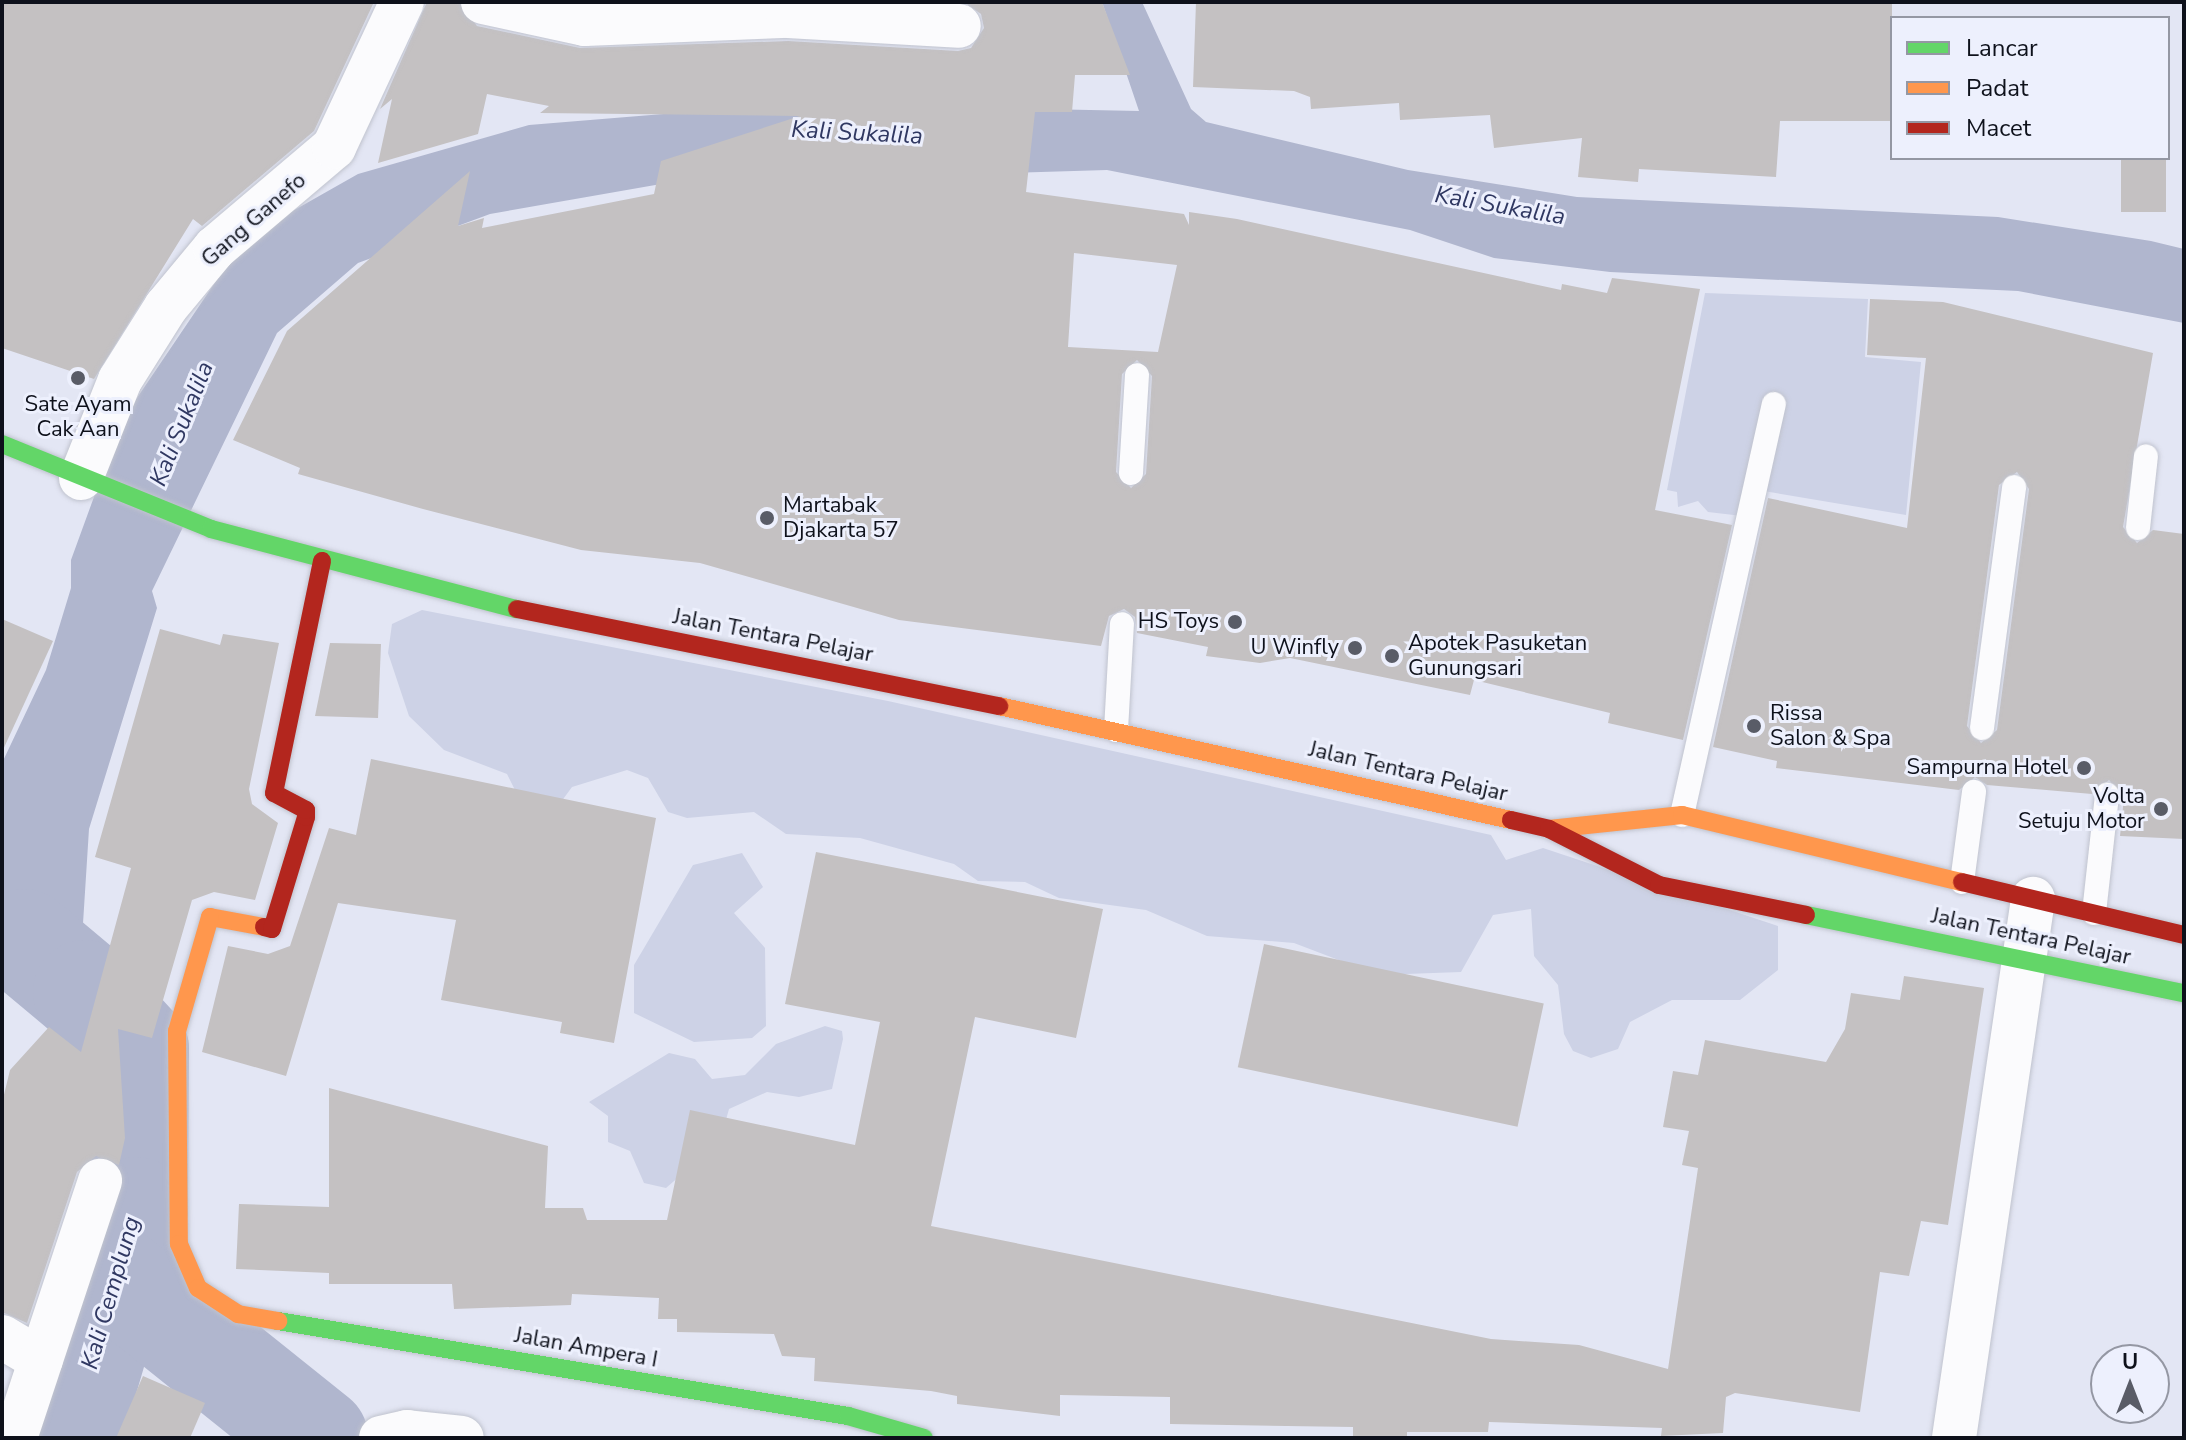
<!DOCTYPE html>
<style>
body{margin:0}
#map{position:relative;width:2186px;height:1440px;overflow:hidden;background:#e3e6f4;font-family:"Nunito Sans",sans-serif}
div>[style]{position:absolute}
.green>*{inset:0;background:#cdd2e6}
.water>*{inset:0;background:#b0b6ce}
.river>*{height:104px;margin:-52px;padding:0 52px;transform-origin:52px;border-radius:52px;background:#b0b6ce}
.building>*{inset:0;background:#c4c1c2;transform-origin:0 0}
.roads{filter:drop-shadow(0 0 2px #c0c3ce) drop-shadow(0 0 2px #c0c3ce)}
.lane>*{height:24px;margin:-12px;padding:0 12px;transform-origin:12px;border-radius:12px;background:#fbfbfd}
.street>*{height:44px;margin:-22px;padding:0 22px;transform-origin:22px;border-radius:22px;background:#fbfbfd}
.fast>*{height:18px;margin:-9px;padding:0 9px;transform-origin:9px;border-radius:9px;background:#63d668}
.slow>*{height:18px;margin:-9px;padding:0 9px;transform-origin:9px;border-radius:9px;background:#ff974d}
.jam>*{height:18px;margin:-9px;padding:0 9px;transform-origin:9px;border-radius:9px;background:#b3261e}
.dots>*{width:22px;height:22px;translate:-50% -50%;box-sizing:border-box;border:4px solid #edf0fd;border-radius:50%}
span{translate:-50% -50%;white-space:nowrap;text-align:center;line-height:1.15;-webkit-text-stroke:6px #edf0fd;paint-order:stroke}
.street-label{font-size:22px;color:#0e111b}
.poi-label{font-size:22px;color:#0e111b}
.left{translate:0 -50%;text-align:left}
.right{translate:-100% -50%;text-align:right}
.water-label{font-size:24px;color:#303862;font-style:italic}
.frame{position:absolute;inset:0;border:4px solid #0e111b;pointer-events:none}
.legend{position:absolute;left:1890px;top:16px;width:280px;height:144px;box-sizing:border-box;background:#edf0fd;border:2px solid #9497a3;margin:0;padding:10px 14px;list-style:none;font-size:24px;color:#0e111b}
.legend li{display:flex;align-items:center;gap:16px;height:40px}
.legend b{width:40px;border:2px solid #9497a3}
.north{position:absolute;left:2090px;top:1344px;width:80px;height:80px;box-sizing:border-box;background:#edf0fd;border:2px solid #9497a3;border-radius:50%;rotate:0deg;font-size:22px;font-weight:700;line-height:32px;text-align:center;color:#0e111b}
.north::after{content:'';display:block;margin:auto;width:28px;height:36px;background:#595c67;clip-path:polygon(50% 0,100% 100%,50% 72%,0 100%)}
</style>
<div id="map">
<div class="green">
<div style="clip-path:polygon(1705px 293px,1868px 299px,1865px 357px,1921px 362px,1906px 515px,1758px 490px,1751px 517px,1708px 512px,1698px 501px,1678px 507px,1677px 492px,1667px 490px)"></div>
<div style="clip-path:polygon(422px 610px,888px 701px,1491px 835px,1506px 860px,1543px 848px,1778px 926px,1778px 970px,1740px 1000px,1672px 1000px,1630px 1022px,1618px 1049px,1591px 1058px,1573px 1051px,1564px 1034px,1558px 985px,1534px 956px,1531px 909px,1493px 915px,1461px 972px,1378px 975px,1294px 943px,1207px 936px,1146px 910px,1059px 898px,1025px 882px,978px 881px,954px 864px,860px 838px,786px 834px,754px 812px,687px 818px,668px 812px,648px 778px,627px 770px,572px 787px,561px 802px,515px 790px,507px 774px,444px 750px,409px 716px,388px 653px,392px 624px)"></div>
<div style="clip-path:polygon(742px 853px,763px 887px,734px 913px,765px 948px,766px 1026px,752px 1038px,694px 1042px,634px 1013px,634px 965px,693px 865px)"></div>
<div style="clip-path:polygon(825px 1026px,842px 1031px,843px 1039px,832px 1089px,799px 1097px,767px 1092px,729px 1109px,720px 1141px,666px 1188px,644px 1183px,630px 1151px,608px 1142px,608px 1116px,589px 1102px,669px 1053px,695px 1059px,712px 1079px,745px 1075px,776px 1044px)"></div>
</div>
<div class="water">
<div style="clip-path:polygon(1102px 2px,1142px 2px,1191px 109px,1206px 122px,1408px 170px,1577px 197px,1998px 217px,2151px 241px,2184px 249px,2184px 323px,2018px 291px,1610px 272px,1494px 258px,1410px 230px,1107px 170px,661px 184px,490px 214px,358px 263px,277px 333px,152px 591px,157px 608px,89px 829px,81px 955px,24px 999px,2px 988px,2px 763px,46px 670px,71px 588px,71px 560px,122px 420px,233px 256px,275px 221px,358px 174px,529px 125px,787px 104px,1139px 111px)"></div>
</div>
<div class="river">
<div style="left:24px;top:941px;width:80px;rotate:39.9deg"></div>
<div style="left:85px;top:992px;width:77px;rotate:47.6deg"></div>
<div style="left:137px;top:1049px;width:160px;rotate:90.4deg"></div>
<div style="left:136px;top:1209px;width:239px;rotate:106.3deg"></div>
<div style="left:115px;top:1277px;width:258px;rotate:38.7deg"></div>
</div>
<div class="building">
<div style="clip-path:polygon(2px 2px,374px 2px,314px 131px,202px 226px,193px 219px,94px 379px,2px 348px)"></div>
<div style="clip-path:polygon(evenodd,427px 2px,459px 2px,477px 26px,580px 48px,788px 41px,958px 51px,971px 48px,984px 28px,981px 14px,964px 2px,1102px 2px,1130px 75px,1075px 75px,1072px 112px,1035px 112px,1026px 192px,1184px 214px,1189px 225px,1189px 212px,1237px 219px,1561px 290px,1562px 284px,1607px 293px,1612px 278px,1700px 289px,1655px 510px,1732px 525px,1683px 740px,1608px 723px,1610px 713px,1474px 680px,1470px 695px,1290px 658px,1260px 663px,1206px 656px,1208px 647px,1137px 633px,1135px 617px,1124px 609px,1109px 616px,1101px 646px,899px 620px,700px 563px,581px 550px,423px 509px,298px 474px,300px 468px,233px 440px,287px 331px,470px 171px,458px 226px,484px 218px,482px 228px,654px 194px,661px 161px,800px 116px,540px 113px,549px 106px,487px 94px,478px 134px,378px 163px,392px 99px,380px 109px,427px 2px,1074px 253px,1177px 265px,1158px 352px,1068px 347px,1074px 253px,427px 2px,1137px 360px,1152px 376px,1146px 474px,1131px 488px,1116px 472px,1122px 374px,1137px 360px)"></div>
<div style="clip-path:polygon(1196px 2px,1892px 2px,1892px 121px,1780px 121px,1776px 177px,1639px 169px,1638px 182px,1578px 177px,1582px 138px,1494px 148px,1490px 115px,1400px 120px,1399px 103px,1311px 109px,1310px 97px,1294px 91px,1193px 87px)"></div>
<div style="left:2121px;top:158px;width:45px;height:54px"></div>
<div style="clip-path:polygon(evenodd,1870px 299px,1943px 302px,2153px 353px,2123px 527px,2137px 543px,2153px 530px,2184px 534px,2184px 839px,2120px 836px,2124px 797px,2109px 780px,2092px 794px,1987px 785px,1975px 777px,1959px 790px,1776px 768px,1777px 761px,1713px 747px,1768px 498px,1907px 528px,1926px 358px,1867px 355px,1870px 299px,2017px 472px,2029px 489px,1997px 730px,1981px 743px,1967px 726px,1999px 485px,2017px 472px)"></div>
<div style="clip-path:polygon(2px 619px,53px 641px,2px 752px)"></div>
<div style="clip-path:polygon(160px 629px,220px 645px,223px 634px,279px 643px,249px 789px,252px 804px,278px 823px,255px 900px,214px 892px,192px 900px,152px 1038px,118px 1029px,125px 1138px,119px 1165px,96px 1156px,77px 1172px,27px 1323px,2px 1312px,2px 1103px,10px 1070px,49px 1027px,81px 1052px,131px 868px,95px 857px)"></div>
<div style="clip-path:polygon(330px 643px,381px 644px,378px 718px,315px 716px)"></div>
<div style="clip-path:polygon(371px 759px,656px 818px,614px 1043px,560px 1033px,562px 1022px,441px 1000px,456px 920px,338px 903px,286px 1076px,202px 1052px,228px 946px,268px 954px,290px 946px,329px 828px,356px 835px)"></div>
<div style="clip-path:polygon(816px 852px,1103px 909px,1076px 1038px,975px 1017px,931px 1226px,1491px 1339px,1579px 1345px,1668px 1369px,1698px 1168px,1682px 1165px,1689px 1131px,1663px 1127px,1673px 1071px,1698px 1075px,1705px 1040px,1826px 1062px,1845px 1029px,1851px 993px,1900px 1000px,1904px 976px,1984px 988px,1948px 1225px,1921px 1221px,1909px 1276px,1880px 1272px,1860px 1412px,1735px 1393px,1726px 1397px,1723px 1433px,1661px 1436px,1662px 1428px,1489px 1422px,1488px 1432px,1407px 1432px,1407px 1438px,1353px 1438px,1353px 1427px,1170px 1424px,1170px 1397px,1060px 1395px,1060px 1416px,957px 1404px,957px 1396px,931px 1391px,814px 1381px,815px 1358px,782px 1356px,774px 1334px,677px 1332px,677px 1319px,658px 1319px,659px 1298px,572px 1294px,571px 1305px,454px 1309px,452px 1284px,329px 1284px,329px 1273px,236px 1269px,239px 1204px,329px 1207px,329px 1088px,548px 1146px,545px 1208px,583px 1208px,587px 1220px,667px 1220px,690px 1110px,855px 1145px,880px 1022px,785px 1004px)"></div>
<div style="left:1264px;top:944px;width:286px;height:126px;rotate:12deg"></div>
<div style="clip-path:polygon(143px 1376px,205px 1403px,190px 1438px,116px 1438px)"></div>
</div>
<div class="roads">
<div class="lane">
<div style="left:1131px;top:473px;width:98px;rotate:-86.5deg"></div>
<div style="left:2138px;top:528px;width:72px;rotate:-83.7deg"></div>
<div style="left:1982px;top:728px;width:243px;rotate:-82.4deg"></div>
<div style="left:1116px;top:730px;width:106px;rotate:-86.8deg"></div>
<div style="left:1682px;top:815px;width:421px;rotate:-77.4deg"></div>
<div style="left:1962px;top:882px;width:91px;rotate:-82.4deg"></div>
<div style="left:2094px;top:913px;width:119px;rotate:-83.7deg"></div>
</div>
<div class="street">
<div style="left:483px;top:2px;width:104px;rotate:12.2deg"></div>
<div style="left:585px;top:24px;width:203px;rotate:-2.3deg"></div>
<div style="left:788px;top:16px;width:171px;rotate:3.3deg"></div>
<div style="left:81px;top:478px;width:105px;rotate:-68.3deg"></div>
<div style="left:120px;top:380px;width:86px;rotate:-57.8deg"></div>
<div style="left:166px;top:307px;width:77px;rotate:-50.3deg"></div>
<div style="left:215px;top:248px;width:156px;rotate:-40.3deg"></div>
<div style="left:334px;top:147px;width:160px;rotate:-64.9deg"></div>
<div style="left:2px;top:1337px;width:45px;rotate:30.5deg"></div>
<div style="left:15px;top:1438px;width:271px;rotate:-71.7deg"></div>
<div style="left:381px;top:1438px;width:27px;rotate:-13deg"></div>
<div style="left:407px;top:1432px;width:55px;rotate:6.2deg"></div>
<div style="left:1954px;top:1438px;width:545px;rotate:-81.66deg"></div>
</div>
<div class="fast">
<div style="left:2px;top:444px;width:226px;rotate:22.1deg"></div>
<div style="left:211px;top:529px;width:316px;rotate:14.7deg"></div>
<div style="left:1806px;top:915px;width:386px;rotate:11.7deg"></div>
<div style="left:278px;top:1321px;width:578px;rotate:9.46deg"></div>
<div style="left:848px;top:1416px;width:79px;rotate:16.1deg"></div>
</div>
<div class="slow">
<div style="left:999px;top:706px;width:525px;rotate:12.55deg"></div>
<div style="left:1549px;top:829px;width:134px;rotate:-6deg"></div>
<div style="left:1682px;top:815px;width:288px;rotate:13.5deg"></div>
<div style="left:264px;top:927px;width:55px;rotate:-169.5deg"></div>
<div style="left:210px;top:917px;width:119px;rotate:106.1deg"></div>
<div style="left:177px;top:1031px;width:213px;rotate:89.5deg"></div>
<div style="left:179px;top:1244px;width:48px;rotate:66.6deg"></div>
<div style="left:198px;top:1288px;width:48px;rotate:33deg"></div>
<div style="left:238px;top:1314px;width:41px;rotate:9.9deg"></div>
</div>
<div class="jam">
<div style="left:517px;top:609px;width:492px;rotate:11.4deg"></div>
<div style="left:1511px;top:820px;width:39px;rotate:13deg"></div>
<div style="left:1549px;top:829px;width:123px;rotate:27deg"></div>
<div style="left:1659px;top:885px;width:150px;rotate:11.5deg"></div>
<div style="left:1962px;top:882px;width:228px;rotate:13.4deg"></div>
<div style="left:264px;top:927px;width:8px;rotate:14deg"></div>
<div style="left:272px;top:929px;width:117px;rotate:-73.1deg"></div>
<div style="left:306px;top:817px;width:7px;rotate:-90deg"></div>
<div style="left:306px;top:810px;width:36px;rotate:-152deg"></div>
<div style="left:274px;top:793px;width:237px;rotate:-78.3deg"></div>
</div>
</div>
<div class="dots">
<div style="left:78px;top:378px;background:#595c67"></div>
<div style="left:767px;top:518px;background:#595c67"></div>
<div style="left:1235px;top:622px;background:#595c67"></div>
<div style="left:1355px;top:648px;background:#595c67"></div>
<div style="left:1392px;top:656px;background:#595c67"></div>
<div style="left:1754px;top:726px;background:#595c67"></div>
<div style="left:2084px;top:768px;background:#595c67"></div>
<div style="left:2161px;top:809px;background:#595c67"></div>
</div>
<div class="street-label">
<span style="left:254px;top:220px;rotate:-41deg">Gang Ganefo</span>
<span style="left:773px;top:636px;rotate:11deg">Jalan Tentara Pelajar</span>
<span style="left:1408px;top:772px;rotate:13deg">Jalan Tentara Pelajar</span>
<span style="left:2031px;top:937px;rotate:12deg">Jalan Tentara Pelajar</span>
<span style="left:586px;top:1348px;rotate:10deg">Jalan Ampera I</span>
</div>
<div class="poi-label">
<span style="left:78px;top:417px">Sate Ayam<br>Cak Aan</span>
<span class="left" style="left:783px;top:518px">Martabak<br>Djakarta 57</span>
<span class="right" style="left:1219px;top:622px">HS Toys</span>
<span class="left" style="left:1408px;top:656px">Apotek Pasuketan<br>Gunungsari</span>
<span class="right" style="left:1339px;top:648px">U Winfly</span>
<span class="left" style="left:1770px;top:726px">Rissa<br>Salon &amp; Spa</span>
<span class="right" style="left:2068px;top:768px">Sampurna Hotel</span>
<span class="right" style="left:2145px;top:809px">Volta<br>Setuju Motor</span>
</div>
<div class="water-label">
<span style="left:857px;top:133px;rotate:3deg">Kali Sukalila</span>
<span style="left:1500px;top:206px;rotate:10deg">Kali Sukalila</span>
<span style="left:182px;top:424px;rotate:-68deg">Kali Sukalila</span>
<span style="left:111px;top:1293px;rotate:-74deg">Kali Cemplung</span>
</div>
<div class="frame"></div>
<ul class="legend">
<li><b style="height:10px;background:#63d668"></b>Lancar</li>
<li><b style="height:10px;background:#ff974d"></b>Padat</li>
<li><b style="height:10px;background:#b3261e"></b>Macet</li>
</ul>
<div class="north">U</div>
</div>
